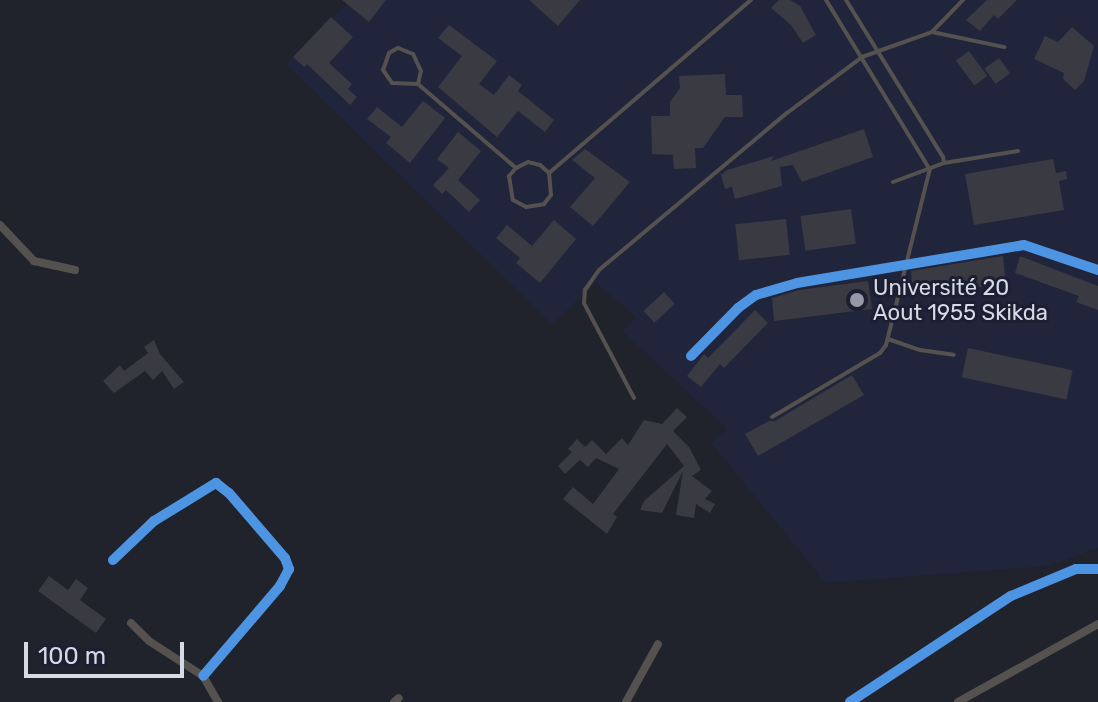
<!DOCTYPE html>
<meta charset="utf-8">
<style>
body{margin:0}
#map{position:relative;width:1098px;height:702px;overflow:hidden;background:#20222c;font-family:Rubik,sans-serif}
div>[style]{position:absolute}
.built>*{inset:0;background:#20253b}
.building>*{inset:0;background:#393a42;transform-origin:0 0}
.lane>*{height:4px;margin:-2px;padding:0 2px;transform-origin:2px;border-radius:2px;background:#54514e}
.street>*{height:8px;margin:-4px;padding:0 4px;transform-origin:4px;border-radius:4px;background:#54514e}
.cycleway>*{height:10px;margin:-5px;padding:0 5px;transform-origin:5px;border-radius:5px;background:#4d94e3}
.dots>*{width:22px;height:22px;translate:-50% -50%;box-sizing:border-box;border:4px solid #1b1f31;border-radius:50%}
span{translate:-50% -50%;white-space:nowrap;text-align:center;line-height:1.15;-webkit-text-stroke:6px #1b1f31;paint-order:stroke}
.poi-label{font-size:22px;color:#d6d9e6}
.left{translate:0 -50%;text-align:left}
.scale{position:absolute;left:24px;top:642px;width:160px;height:36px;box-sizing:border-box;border:4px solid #d6d9e6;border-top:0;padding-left:10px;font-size:24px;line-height:28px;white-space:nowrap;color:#d6d9e6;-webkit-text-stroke:6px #1b1f31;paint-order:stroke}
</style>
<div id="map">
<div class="built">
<div style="clip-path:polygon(351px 0,1098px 0,1098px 548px,1047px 566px,826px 583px,711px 443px,727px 429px,622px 331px,636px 317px,596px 283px,552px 324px,286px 64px)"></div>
</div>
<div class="building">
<div style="clip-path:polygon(342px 0,386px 0,369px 22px)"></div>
<div style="clip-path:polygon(529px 0,580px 0,558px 26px)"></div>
<div style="clip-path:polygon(779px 0,790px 0,800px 6px,816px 35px,803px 43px,791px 25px,771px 8px)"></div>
<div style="clip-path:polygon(987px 0,1017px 0,998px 19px,994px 15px,980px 31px,966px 20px)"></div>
<div style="clip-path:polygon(331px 17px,353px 37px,329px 63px,352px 84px,348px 89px,357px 97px,350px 105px,307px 64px,304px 67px,293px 57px)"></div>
<div style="clip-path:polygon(449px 25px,497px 61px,479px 84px,494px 95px,509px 75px,522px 85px,518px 91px,554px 120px,545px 132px,518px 111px,497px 137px,438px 87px,462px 56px,438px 38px)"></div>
<div style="clip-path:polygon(1072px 27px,1094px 46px,1084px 81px,1075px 90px,1063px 79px,1064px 73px,1034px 59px,1045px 36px,1058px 42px)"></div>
<div style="left:969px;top:51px;width:31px;height:16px;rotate:54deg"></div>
<div style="left:999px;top:58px;width:19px;height:18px;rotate:54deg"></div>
<div style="clip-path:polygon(725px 74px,726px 95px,742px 95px,743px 117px,725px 117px,703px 148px,695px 148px,696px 168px,674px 169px,673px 155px,652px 154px,651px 116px,670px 116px,670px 102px,680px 88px,679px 76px)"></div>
<div style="clip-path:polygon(423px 101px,445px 118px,410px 163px,386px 143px,391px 137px,367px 119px,377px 107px,402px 127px)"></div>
<div style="clip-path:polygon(864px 129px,873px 157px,802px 182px,793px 165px,780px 167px,782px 186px,735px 199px,732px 187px,725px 189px,721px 175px,727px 170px,774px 156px,771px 161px)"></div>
<div style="clip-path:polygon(458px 132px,481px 151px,458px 180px,480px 200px,469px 212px,446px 190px,442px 194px,433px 185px,449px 168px,437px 159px)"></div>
<div style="clip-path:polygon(585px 149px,630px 182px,593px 226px,570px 207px,595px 178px,572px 160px)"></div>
<div style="clip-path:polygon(1053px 159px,1056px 173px,1066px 171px,1067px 179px,1059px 181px,1064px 210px,974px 225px,965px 174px)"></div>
<div style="left:851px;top:209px;width:35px;height:51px;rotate:82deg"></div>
<div style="left:786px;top:219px;width:36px;height:51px;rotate:84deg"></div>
<div style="clip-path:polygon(554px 220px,576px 239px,540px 283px,516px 263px,520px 258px,496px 238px,507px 225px,532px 246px)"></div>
<div style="clip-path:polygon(1003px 256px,1006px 285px,919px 292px,918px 288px,912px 288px,911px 271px)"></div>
<div style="clip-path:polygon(1020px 256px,1098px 286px,1098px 310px,1076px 302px,1079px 296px,1015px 273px)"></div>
<div style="clip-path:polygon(868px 281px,872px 309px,774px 321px,772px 298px,799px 290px)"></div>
<div style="left:664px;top:292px;width:16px;height:28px;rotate:47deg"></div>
<div style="clip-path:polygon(755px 310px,768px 323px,724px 368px,720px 364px,701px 387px,687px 376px,704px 354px,708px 358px)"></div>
<div style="clip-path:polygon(154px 340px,160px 354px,184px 382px,174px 389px,162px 371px,153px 380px,145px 371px,114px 393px,103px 381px,120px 365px,124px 371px,148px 353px,144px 347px)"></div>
<div style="left:968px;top:348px;width:107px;height:30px;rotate:12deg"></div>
<div style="clip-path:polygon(852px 375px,864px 395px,758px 456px,745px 434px,769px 421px,775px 421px)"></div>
<div style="clip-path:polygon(677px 408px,687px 417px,673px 431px,689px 447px,701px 470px,692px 476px,712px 491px,705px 499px,715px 504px,710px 513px,696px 504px,694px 518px,676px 515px,683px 471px,662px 513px,640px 510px,644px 501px,684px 466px,667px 444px,613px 514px,617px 517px,607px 534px,563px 499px,573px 487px,593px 504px,619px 469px,596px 458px,588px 467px,580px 460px,565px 474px,558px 466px,572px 452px,568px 449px,577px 439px,585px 447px,592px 440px,606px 454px,622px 438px,628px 445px,644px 420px,662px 424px)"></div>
<div style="clip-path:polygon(49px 576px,68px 590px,76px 579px,88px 588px,80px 600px,106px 619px,96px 633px,38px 591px)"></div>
</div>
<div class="lane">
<div style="left:826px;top:0;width:197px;rotate:58.5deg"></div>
<div style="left:846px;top:0;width:185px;rotate:58.3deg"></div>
<div style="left:943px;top:157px;width:6px;rotate:81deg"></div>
<div style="left:932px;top:32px;width:45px;rotate:-45.9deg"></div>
<div style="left:418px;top:84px;width:13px;rotate:-77deg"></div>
<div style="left:421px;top:71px;width:19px;rotate:-115deg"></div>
<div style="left:413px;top:54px;width:16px;rotate:-158deg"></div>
<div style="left:398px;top:48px;width:10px;rotate:151deg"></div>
<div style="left:389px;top:53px;width:18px;rotate:109deg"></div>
<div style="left:383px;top:70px;width:16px;rotate:55deg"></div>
<div style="left:392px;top:83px;width:26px;rotate:2deg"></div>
<div style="left:418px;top:84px;width:128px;rotate:40.6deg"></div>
<div style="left:549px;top:173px;width:12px;rotate:-138deg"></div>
<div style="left:540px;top:165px;width:12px;rotate:-166deg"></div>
<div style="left:528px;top:162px;width:13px;rotate:153deg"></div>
<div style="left:516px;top:168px;width:11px;rotate:131deg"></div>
<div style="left:509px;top:176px;width:24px;rotate:81deg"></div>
<div style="left:513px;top:200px;width:15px;rotate:28deg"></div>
<div style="left:526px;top:207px;width:18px;rotate:-9deg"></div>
<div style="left:544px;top:204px;width:11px;rotate:-52deg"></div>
<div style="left:551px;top:195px;width:22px;rotate:-95deg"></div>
<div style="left:549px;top:173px;width:266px;rotate:-40.6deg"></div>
<div style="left:893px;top:182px;width:54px;rotate:-20.4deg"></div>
<div style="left:944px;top:163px;width:75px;rotate:-9.2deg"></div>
<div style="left:888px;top:339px;width:34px;rotate:19deg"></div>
<div style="left:920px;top:350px;width:34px;rotate:8deg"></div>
<div style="left:634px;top:398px;width:107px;rotate:-117.8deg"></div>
<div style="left:584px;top:303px;width:13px;rotate:-86deg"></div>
<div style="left:585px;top:290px;width:24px;rotate:-55deg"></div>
<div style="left:599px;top:270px;width:245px;rotate:-39.9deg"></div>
<div style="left:787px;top:113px;width:94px;rotate:-36.7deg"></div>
<div style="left:862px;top:57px;width:74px;rotate:-19.7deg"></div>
<div style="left:932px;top:32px;width:74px;rotate:11.8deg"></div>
<div style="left:772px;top:417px;width:126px;rotate:-30.7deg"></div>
<div style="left:880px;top:353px;width:10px;rotate:-53deg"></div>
<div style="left:886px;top:345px;width:181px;rotate:-76deg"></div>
</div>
<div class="street">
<div style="left:0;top:225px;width:50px;rotate:46.6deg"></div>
<div style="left:34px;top:261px;width:42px;rotate:12.4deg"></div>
<div style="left:691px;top:356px;width:67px;rotate:-45.6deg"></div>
<div style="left:738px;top:308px;width:22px;rotate:-36deg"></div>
<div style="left:756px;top:295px;width:43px;rotate:-16.3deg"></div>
<div style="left:797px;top:283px;width:230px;rotate:-9.5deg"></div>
<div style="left:1024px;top:245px;width:78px;rotate:18.7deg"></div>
<div style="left:113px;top:560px;width:57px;rotate:-43.6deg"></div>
<div style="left:154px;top:521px;width:73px;rotate:-31.5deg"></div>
<div style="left:216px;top:483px;width:16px;rotate:38deg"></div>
<div style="left:229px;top:493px;width:86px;rotate:49.3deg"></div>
<div style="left:285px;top:558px;width:12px;rotate:70deg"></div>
<div style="left:289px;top:569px;width:19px;rotate:118deg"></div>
<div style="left:280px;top:586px;width:118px;rotate:130.5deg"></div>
<div style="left:131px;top:623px;width:25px;rotate:45deg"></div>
<div style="left:149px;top:641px;width:64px;rotate:32.9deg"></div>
<div style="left:203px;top:676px;width:30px;rotate:60deg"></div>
<div style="left:394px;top:702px;width:6px;rotate:-39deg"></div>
<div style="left:626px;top:702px;width:66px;rotate:-61.1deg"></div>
<div style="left:850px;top:702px;width:193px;rotate:-33.4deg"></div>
<div style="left:1011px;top:596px;width:70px;rotate:-22.6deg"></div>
<div style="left:1076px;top:569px;width:22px"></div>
<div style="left:958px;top:702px;width:160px;rotate:-29.1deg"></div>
</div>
<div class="cycleway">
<div style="left:691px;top:356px;width:67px;rotate:-45.6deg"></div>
<div style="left:738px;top:308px;width:22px;rotate:-36deg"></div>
<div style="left:756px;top:295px;width:43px;rotate:-16.3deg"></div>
<div style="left:797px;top:283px;width:230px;rotate:-9.5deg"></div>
<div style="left:1024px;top:245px;width:78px;rotate:18.7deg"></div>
<div style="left:113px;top:560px;width:57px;rotate:-43.6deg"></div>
<div style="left:154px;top:521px;width:73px;rotate:-31.5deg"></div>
<div style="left:216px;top:483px;width:16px;rotate:38deg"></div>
<div style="left:229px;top:493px;width:86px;rotate:49.3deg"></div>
<div style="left:285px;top:558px;width:12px;rotate:70deg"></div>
<div style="left:289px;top:569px;width:19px;rotate:118deg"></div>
<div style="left:280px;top:586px;width:118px;rotate:130.5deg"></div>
<div style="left:850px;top:702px;width:193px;rotate:-33.4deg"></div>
<div style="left:1011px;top:596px;width:70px;rotate:-22.6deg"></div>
<div style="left:1076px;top:569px;width:22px"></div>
</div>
<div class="dots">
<div style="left:857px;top:300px;background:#9699a5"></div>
</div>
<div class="poi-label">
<span class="left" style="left:873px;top:300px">Université 20<br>Aout 1955 Skikda</span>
</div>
<div class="scale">100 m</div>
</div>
